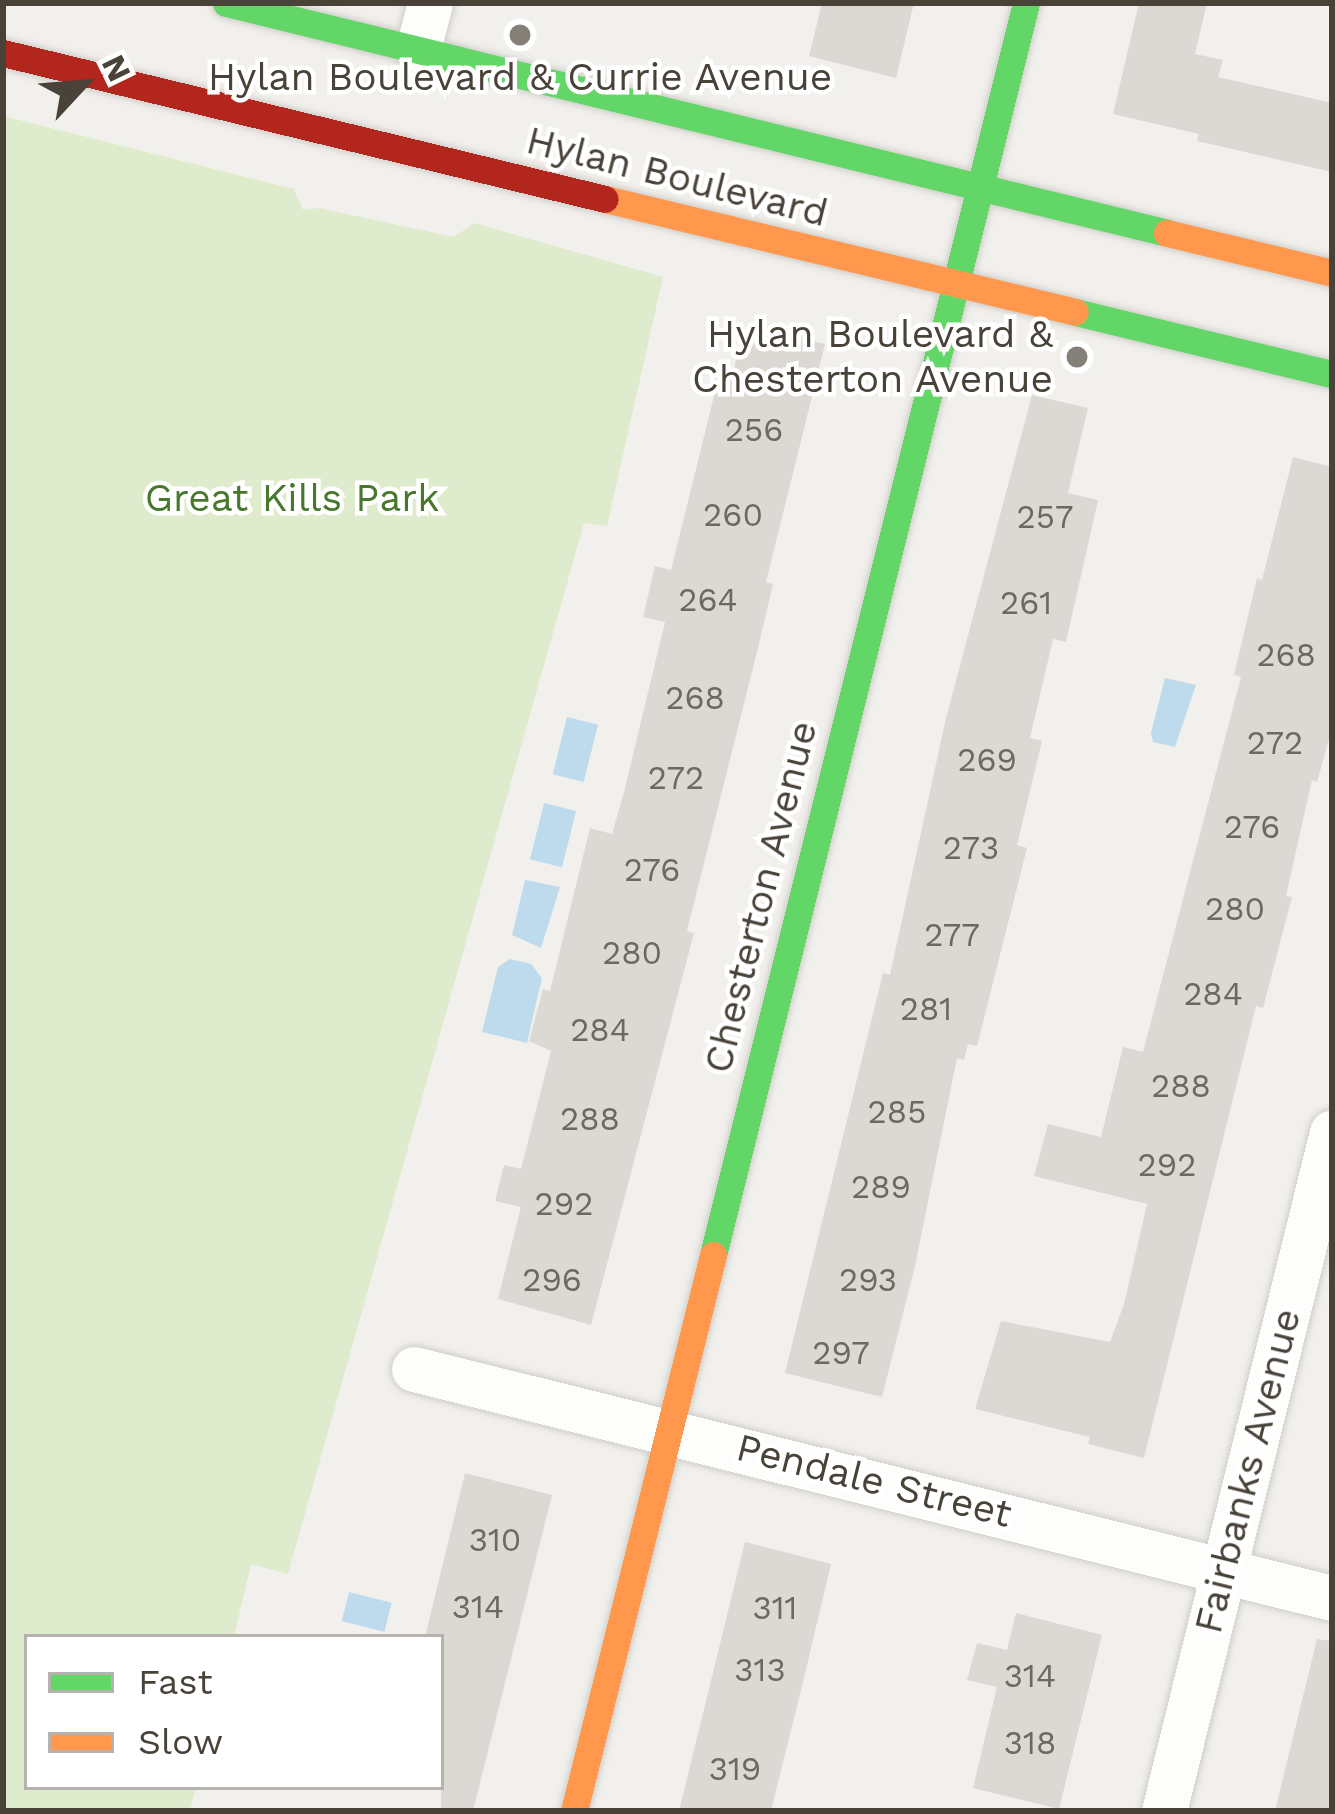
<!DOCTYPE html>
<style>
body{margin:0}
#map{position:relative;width:1335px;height:1814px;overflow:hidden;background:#f2f0ec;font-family:"Work Sans",sans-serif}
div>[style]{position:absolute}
.green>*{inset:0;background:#dfebcd}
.water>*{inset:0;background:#bedaed;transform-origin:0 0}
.building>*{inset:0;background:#dcd9d4}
.roads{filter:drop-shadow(0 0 3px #d0ceca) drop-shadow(0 0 3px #d0ceca)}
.street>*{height:45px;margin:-22.5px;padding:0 22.5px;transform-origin:22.5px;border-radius:22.5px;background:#fdfdfc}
.fast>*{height:27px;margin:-13.5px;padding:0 13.5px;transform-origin:13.5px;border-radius:13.5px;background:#63d668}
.slow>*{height:27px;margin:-13.5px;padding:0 13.5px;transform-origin:13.5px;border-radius:13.5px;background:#ff974d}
.jam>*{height:27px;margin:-13.5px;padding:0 13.5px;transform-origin:13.5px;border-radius:13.5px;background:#b3261e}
.dots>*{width:33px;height:33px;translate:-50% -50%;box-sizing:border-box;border:6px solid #fff;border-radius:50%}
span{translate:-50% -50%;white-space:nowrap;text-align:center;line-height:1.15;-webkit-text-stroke:9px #fff;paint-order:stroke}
.number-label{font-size:33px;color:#6e6860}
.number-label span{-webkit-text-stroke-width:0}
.poi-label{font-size:39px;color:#484238}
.right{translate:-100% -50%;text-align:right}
.street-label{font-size:39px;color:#484238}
.park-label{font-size:39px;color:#48782c}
.frame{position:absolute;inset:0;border:6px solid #484238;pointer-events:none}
.legend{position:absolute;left:24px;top:1634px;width:420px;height:156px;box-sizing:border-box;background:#fff;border:3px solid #b6b3af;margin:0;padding:15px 21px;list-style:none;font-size:36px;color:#484238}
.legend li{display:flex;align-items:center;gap:24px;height:60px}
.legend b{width:60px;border:3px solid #b6b3af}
.north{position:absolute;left:24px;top:24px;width:120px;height:120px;-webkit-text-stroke:9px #fff;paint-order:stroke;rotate:64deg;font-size:33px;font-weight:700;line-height:48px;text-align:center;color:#484238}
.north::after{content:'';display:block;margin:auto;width:42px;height:54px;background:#484238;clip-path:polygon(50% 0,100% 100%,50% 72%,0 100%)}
</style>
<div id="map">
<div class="green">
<div style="clip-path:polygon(3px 116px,294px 189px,303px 210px,319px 208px,454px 237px,474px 223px,663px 277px,607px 526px,584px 523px,288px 1574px,251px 1564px,234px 1637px,27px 1637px,27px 1787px,196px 1787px,190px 1811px,3px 1811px)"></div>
</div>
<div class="water">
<div style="clip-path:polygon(1165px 678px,1196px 685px,1175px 747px,1153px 742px,1151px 733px)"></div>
<div style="left:567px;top:717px;width:32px;height:59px;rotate:14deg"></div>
<div style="left:544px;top:803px;width:33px;height:58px;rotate:14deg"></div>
<div style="clip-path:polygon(525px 880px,560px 887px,541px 948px,512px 935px)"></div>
<div style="clip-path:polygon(510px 959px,531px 964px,542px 978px,527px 1043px,482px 1032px,498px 967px)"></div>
<div style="left:349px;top:1592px;width:44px;height:30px;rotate:14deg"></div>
</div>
<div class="building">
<div style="clip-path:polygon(822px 3px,914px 3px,896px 78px,809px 56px)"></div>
<div style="clip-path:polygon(1139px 3px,1207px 3px,1195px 54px,1223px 60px,1218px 77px,1332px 103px,1332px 172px,1197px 141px,1199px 134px,1113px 114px)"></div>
<div style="clip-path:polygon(767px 329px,825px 344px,766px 582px,773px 584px,759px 644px,687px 931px,694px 933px,591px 1325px,498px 1299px,521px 1207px,495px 1201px,504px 1165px,521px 1169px,551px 1051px,529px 1041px,543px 989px,550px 991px,590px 828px,612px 834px,624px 792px,665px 622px,643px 617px,655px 566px,671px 570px,715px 392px,728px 392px,742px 336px,764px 340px)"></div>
<div style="clip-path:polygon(1032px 395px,1088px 408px,1068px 493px,1098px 500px,1066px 642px,1053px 639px,1030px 738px,1042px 741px,1017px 845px,1027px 848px,977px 1046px,968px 1044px,964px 1060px,957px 1058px,915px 1266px,882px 1397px,785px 1373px,883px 973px,890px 975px,946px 718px)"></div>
<div style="clip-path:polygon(1293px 457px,1332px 467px,1332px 729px,1317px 782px,1312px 780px,1286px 896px,1292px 897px,1263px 1008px,1256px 1006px,1144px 1458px,1088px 1444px,1090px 1437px,975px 1409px,1001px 1321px,1110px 1342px,1124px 1304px,1147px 1204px,1034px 1176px,1048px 1124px,1101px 1137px,1123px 1047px,1143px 1052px,1241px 677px,1234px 675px,1257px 578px,1262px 580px)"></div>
<div style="clip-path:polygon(465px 1473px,552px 1495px,473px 1811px,441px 1811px,441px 1637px,425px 1637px)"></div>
<div style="clip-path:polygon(745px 1542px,831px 1564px,803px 1682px,771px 1811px,679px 1811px)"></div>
<div style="clip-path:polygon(1016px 1613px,1102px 1635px,1059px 1809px,973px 1788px,997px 1687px,967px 1680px,977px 1643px,1007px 1650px)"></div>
<div style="clip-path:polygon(1317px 1639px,1332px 1641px,1332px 1811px,1275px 1811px)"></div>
</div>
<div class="roads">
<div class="street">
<div style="left:418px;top:49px;width:48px;rotate:-75.4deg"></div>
<div style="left:414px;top:1369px;width:946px;rotate:14.01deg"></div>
<div style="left:1164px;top:1811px;width:699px;rotate:-76.1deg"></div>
</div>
<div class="fast">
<div style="left:226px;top:3px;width:969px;rotate:13.73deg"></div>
<div style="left:1075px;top:312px;width:264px;rotate:13.6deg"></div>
<div style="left:713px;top:1255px;width:1291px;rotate:-75.96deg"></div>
</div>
<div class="slow">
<div style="left:605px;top:199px;width:483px;rotate:13.5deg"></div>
<div style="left:1167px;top:233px;width:170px;rotate:13.6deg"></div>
<div style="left:574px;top:1811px;width:573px;rotate:-75.96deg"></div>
</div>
<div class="jam">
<div style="left:3px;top:53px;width:619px;rotate:13.63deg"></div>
</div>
</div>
<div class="dots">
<div style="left:520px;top:35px;background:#847f77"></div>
<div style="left:1077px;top:357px;background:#847f77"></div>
</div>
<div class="number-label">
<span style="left:754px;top:430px">256</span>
<span style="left:733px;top:515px">260</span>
<span style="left:1045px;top:517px">257</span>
<span style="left:708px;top:600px">264</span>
<span style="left:1026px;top:603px">261</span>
<span style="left:1286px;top:655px">268</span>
<span style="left:695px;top:698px">268</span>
<span style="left:1275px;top:743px">272</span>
<span style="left:987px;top:760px">269</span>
<span style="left:676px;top:778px">272</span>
<span style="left:1252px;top:827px">276</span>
<span style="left:971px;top:848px">273</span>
<span style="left:652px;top:870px">276</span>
<span style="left:1235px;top:909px">280</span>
<span style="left:952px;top:935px">277</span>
<span style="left:632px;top:953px">280</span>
<span style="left:1213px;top:994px">284</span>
<span style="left:926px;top:1009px">281</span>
<span style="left:600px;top:1030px">284</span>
<span style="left:1181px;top:1086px">288</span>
<span style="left:897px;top:1112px">285</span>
<span style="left:590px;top:1119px">288</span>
<span style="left:1167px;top:1165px">292</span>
<span style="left:881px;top:1187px">289</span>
<span style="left:564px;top:1204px">292</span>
<span style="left:552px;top:1280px">296</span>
<span style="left:868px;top:1280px">293</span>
<span style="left:841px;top:1353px">297</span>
<span style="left:495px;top:1540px">310</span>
<span style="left:478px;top:1607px">314</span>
<span style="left:775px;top:1608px">311</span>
<span style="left:760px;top:1670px">313</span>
<span style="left:1030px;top:1676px">314</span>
<span style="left:1030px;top:1743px">318</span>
<span style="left:735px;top:1769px">319</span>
</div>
<div class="poi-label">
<span style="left:520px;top:77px">Hylan Boulevard &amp; Currie Avenue</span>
<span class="right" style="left:1053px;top:357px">Hylan Boulevard &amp;<br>Chesterton Avenue</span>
</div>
<div class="street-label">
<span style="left:677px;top:177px;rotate:14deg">Hylan Boulevard</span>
<span style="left:761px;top:897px;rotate:-76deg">Chesterton Avenue</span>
<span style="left:1248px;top:1471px;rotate:-76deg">Fairbanks Avenue</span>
<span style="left:874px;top:1481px;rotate:14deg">Pendale Street</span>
</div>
<div class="park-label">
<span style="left:292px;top:498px">Great Kills Park</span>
</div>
<div class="frame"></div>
<ul class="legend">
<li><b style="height:15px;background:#63d668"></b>Fast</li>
<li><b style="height:15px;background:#ff974d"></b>Slow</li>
</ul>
<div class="north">N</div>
</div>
